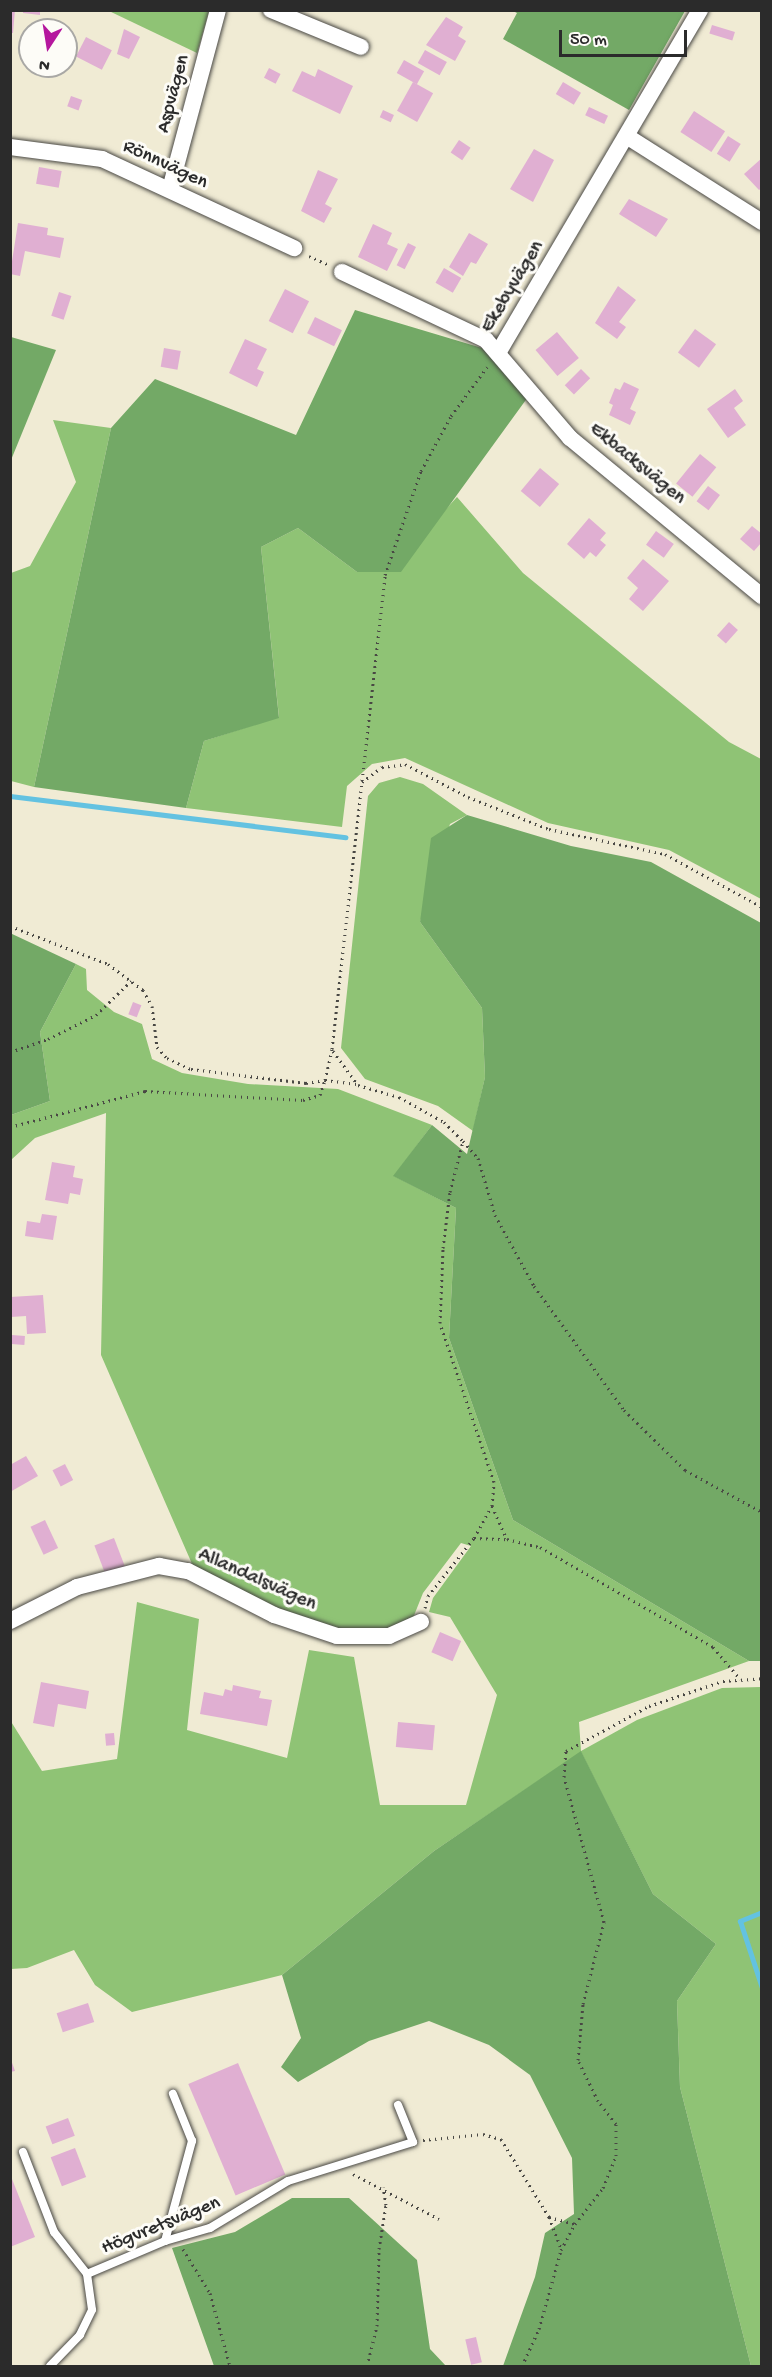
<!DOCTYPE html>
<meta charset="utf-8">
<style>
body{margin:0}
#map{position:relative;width:772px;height:2377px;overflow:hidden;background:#f0ebd4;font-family:"Gochi Hand",sans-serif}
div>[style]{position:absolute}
.green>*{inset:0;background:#8fc375}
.forest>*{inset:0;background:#73a966}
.stream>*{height:5px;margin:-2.5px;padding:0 2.5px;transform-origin:2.5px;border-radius:2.5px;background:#63c2e1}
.building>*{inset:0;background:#e0afd2;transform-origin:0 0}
.path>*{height:3px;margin-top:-1.5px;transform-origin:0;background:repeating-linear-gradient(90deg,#494844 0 1.5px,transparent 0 6px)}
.roads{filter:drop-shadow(0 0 2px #494844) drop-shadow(0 0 2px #494844)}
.service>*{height:8px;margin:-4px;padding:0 4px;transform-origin:4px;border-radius:4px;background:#fff}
.minor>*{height:16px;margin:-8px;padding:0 8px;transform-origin:8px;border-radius:8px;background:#fff}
span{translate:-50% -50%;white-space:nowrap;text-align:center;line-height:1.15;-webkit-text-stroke:6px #fdfcf7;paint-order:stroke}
.street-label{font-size:20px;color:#2b2b2b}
.frame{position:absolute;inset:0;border:12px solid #2b2b2b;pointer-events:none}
.north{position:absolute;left:18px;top:18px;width:60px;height:60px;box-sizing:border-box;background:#fdfcf7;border:2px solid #a9a8a5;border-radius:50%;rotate:192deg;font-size:16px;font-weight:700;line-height:24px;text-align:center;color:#2b2b2b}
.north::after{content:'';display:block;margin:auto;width:21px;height:27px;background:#b5179e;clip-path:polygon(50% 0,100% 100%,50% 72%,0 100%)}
.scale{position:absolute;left:559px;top:30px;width:128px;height:27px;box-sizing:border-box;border:3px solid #2b2b2b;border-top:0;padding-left:8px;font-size:18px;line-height:21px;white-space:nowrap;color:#2b2b2b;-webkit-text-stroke:4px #fdfcf7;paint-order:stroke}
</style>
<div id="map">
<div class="green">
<div style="clip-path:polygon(109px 11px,209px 11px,197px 53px)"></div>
<div style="clip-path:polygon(53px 420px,111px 428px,34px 787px,11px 781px,11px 573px,30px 566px,76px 482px)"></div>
<div style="clip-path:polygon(457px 497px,523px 573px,729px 742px,761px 759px,761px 899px,669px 850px,548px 823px,405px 758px,372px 764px,347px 786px,342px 827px,186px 808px,204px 741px,279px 717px,261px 547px,298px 528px,357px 572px,436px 520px)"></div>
<div style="clip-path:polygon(400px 777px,423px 784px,467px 815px,450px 824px,420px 922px,482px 1008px,485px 1077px,473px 1131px,438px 1106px,365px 1079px,341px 1048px,368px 796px,379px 783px)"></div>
<div style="clip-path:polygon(76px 964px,86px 969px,87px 990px,114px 1012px,142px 1024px,152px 1059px,182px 1073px,248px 1084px,338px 1089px,432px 1125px,394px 1176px,456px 1208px,449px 1338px,513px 1520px,749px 1661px,579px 1722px,581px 1751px,637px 1720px,722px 1688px,761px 1687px,761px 2366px,751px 2366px,680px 2087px,677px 2001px,716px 1944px,653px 1894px,581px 1752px,434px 1851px,282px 1975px,132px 2012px,95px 1985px,74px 1950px,27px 1968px,11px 1969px,10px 1720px,42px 1771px,117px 1759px,137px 1602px,199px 1619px,187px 1730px,287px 1758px,309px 1650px,354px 1657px,380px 1805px,466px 1805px,497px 1695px,450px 1617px,429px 1612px,433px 1598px,471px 1546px,461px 1543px,423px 1593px,413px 1618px,387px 1631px,336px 1630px,275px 1610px,196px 1573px,101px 1355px,106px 1113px,35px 1138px,11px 1160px,11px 1115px,50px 1101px,40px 1032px)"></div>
</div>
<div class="forest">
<div style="clip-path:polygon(513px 11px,685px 10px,685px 11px,629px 110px,503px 39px,517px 13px)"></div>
<div style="clip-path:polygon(355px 310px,482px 348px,528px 397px,401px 572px,357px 572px,298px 528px,261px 547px,279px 718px,204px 741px,186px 808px,34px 787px,111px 428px,155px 379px,296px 435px)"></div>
<div style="clip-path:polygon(11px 337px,56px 350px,11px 460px,10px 337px)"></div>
<div style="clip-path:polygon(467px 815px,571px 846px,651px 862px,761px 923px,761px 1661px,749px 1661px,513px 1520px,449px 1338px,456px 1208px,393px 1176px,432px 1125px,467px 1154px,485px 1077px,482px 1008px,420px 922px,431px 838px)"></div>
<div style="clip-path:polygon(10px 933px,76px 964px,40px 1032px,50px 1101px,11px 1115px)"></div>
<div style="clip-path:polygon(581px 1751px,653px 1894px,716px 1944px,677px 2001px,680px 2087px,751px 2366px,503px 2366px,535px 2277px,545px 2233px,574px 2214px,572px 2158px,530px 2075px,489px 2045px,429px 2021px,369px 2041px,298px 2082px,281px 2067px,301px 2038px,282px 1975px,434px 1851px)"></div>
<div style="clip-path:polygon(292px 2198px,349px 2198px,417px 2260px,430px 2349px,446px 2366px,214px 2366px,172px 2248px,235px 2232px)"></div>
</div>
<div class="stream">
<div style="left:10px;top:796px;width:338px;rotate:7deg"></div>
<div style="left:762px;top:1912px;width:24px;rotate:158deg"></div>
<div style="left:740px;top:1921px;width:71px;rotate:71.8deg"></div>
</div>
<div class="building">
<div style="clip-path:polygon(10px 10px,15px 10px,13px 33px,10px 33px)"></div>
<div style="clip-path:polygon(23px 10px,40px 10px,40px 15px,23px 13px)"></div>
<div style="clip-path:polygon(446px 17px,463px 27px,458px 36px,466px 41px,455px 61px,426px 45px)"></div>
<div style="left:712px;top:25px;width:24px;height:9px;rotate:17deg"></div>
<div style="clip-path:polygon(124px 29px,140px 37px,129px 59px,117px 54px)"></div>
<div style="left:86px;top:37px;width:29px;height:22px;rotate:27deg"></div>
<div style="left:425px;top:50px;width:25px;height:15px;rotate:29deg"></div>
<div style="left:404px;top:60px;width:23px;height:15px;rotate:29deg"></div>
<div style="left:269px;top:68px;width:13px;height:11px;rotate:27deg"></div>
<div style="clip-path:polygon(318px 69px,353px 86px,340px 114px,292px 91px,302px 71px,315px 77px)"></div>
<div style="left:413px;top:82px;width:23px;height:33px;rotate:29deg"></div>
<div style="left:563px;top:82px;width:21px;height:14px;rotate:31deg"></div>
<div style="left:71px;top:96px;width:12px;height:11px;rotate:20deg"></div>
<div style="left:589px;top:107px;width:21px;height:9px;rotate:25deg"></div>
<div style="left:383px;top:110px;width:12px;height:8px;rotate:24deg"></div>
<div style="left:694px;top:111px;width:37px;height:25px;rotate:33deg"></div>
<div style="left:728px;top:136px;width:15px;height:21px;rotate:32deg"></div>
<div style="left:459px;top:140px;width:14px;height:15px;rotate:34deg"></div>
<div style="clip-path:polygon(534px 149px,554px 160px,533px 202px,510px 189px)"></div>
<div style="clip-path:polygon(762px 158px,762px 188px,759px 190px,744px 174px)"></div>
<div style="left:39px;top:167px;width:23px;height:17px;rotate:10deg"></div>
<div style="clip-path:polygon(318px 170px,338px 179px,325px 204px,332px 208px,324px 223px,301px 211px)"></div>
<div style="clip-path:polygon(629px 199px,668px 219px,656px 237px,619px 214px)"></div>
<div style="clip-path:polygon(18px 223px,48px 228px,47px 235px,64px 238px,60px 258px,25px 251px,20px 276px,10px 274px)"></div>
<div style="clip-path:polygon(373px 224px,392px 233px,387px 244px,398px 249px,387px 271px,358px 257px)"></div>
<div style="clip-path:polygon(469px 233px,488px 244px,476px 264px,471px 262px,463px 276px,449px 267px)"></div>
<div style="left:408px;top:243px;width:9px;height:25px;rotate:27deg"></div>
<div style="left:444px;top:268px;width:20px;height:17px;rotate:30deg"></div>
<div style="clip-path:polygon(618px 286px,636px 300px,619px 322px,626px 327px,617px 339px,595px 323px)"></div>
<div style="left:285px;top:289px;width:27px;height:36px;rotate:27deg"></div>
<div style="left:59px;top:292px;width:13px;height:25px;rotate:18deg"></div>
<div style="left:315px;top:317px;width:30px;height:18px;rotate:26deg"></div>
<div style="left:695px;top:329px;width:26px;height:29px;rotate:36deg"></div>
<div style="left:557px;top:332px;width:34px;height:28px;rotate:50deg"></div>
<div style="clip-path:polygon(245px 339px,267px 349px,257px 369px,264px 372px,257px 387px,229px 373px)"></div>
<div style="left:164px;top:348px;width:17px;height:19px;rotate:10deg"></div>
<div style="left:581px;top:369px;width:13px;height:23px;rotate:45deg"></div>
<div style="clip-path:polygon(624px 382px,639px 389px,630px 409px,636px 412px,630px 425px,609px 415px,613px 405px,609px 403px,615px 388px,620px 390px)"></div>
<div style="clip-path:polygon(735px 389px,743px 401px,734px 408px,746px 425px,728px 438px,707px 409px)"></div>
<div style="left:700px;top:454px;width:21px;height:38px;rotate:39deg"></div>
<div style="left:540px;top:468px;width:25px;height:30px;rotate:40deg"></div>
<div style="left:708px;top:486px;width:15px;height:19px;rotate:37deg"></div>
<div style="clip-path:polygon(589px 518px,606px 533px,600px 540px,606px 545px,596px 557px,590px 552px,584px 559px,567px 544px)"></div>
<div style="clip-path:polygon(752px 526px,762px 534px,762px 542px,754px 551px,740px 539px)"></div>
<div style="left:656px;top:531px;width:22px;height:17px;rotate:36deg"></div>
<div style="clip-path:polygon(643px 559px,669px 581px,643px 611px,629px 599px,638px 588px,627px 578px)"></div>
<div style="left:729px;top:622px;width:12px;height:18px;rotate:42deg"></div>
<div style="left:133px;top:1002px;width:9px;height:13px;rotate:21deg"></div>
<div style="clip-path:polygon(52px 1162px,75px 1166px,73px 1177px,83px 1179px,80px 1195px,70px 1193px,68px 1204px,45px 1200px)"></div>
<div style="clip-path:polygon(42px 1214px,57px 1216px,53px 1240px,25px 1236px,27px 1221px,40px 1223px)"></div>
<div style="clip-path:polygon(43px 1295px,46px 1333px,27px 1334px,26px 1316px,11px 1317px,10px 1297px)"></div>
<div style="left:12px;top:1335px;width:13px;height:9px;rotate:4deg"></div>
<div style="clip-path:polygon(26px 1456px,38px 1476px,10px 1492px,10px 1465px)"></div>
<div style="left:65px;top:1464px;width:18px;height:14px;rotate:63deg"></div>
<div style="left:45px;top:1520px;width:31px;height:16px;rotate:65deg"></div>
<div style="left:114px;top:1538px;width:31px;height:21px;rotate:69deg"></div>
<div style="left:440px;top:1632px;width:23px;height:22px;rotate:23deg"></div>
<div style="clip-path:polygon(41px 1682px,89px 1691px,86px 1709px,58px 1704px,54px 1727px,33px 1723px)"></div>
<div style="clip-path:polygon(233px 1685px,261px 1691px,259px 1698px,272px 1700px,267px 1726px,200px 1714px,204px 1692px,223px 1696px,225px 1689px,232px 1691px)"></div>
<div style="left:398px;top:1722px;width:37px;height:25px;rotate:5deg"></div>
<div style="left:114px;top:1733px;width:12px;height:9px;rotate:85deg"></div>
<div style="left:88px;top:2003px;width:20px;height:33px;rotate:72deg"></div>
<div style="clip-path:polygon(10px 2057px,15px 2071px,10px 2072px)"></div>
<div style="left:238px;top:2063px;width:121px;height:54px;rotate:67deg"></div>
<div style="left:68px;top:2118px;width:19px;height:24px;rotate:69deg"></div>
<div style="left:75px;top:2148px;width:31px;height:26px;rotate:69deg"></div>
<div style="clip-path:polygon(10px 2174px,35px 2237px,10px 2247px)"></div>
<div style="left:476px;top:2337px;width:26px;height:11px;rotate:77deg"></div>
</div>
<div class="path">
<div style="left:309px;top:256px;width:20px;rotate:24deg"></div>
<div style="left:362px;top:782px;width:25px;rotate:-37deg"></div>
<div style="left:382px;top:767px;width:23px;rotate:-7deg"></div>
<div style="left:405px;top:764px;width:71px;rotate:27.6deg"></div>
<div style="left:468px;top:797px;width:87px;rotate:21.6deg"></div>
<div style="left:549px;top:829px;width:119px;rotate:12.2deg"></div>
<div style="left:665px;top:854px;width:111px;rotate:28.7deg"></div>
<div style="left:10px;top:926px;width:105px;rotate:21.2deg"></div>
<div style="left:108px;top:964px;width:44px;rotate:36.6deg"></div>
<div style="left:143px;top:990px;width:18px;rotate:61deg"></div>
<div style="left:152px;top:1006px;width:41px;rotate:83deg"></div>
<div style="left:157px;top:1047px;width:15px;rotate:48deg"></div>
<div style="left:167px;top:1058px;width:26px;rotate:25deg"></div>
<div style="left:191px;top:1069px;width:116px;rotate:6.9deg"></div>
<div style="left:306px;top:1083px;width:19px;rotate:-9deg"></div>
<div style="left:325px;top:1080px;width:32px;rotate:-77deg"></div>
<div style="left:332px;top:1049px;width:477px;rotate:-83.6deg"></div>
<div style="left:385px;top:575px;width:110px;rotate:-70.9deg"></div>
<div style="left:421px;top:471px;width:63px;rotate:-61.4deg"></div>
<div style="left:451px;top:416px;width:61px;rotate:-53.7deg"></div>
<div style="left:333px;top:1051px;width:42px;rotate:53.7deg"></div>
<div style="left:358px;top:1085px;width:43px;rotate:16.3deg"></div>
<div style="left:399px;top:1097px;width:51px;rotate:29.1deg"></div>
<div style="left:444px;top:1122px;width:27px;rotate:45deg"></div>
<div style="left:463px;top:1141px;width:23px;rotate:49deg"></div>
<div style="left:478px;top:1158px;width:59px;rotate:73.4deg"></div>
<div style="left:495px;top:1215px;width:81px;rotate:61.2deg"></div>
<div style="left:534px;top:1286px;width:153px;rotate:54deg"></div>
<div style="left:624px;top:1410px;width:86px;rotate:44.5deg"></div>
<div style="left:685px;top:1470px;width:88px;rotate:28.6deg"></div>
<div style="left:10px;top:1052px;width:40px;rotate:-18.9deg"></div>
<div style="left:48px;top:1039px;width:54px;rotate:-26.6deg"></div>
<div style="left:96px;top:1015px;width:49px;rotate:-44.2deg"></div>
<div style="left:10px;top:1127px;width:140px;rotate:-14.9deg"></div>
<div style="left:145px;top:1091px;width:158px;rotate:3.3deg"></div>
<div style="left:303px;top:1100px;width:18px;rotate:-16deg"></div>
<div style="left:320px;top:1095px;width:16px;rotate:-72deg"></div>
<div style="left:325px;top:1080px;width:32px;rotate:7deg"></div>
<div style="left:492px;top:1506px;width:36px;rotate:66deg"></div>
<div style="left:474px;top:1538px;width:33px;rotate:2deg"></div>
<div style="left:507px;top:1539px;width:34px;rotate:14deg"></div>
<div style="left:540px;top:1547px;width:200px;rotate:30deg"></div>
<div style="left:713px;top:1647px;width:42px;rotate:49.8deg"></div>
<div style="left:425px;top:1608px;width:12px;rotate:-76deg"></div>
<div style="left:428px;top:1596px;width:74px;rotate:-51.6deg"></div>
<div style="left:474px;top:1538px;width:37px;rotate:-61deg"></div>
<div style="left:492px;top:1506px;width:24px;rotate:-85deg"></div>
<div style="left:494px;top:1482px;width:168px;rotate:-108.8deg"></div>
<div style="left:440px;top:1323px;width:75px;rotate:-87.7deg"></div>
<div style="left:443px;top:1248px;width:56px;rotate:-82.9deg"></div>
<div style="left:450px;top:1192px;width:53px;rotate:-75.7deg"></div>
<div style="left:423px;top:2140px;width:60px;rotate:-5.7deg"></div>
<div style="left:483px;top:2134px;width:19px;rotate:16deg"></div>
<div style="left:501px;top:2139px;width:92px;rotate:58.4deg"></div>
<div style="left:549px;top:2217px;width:27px;rotate:15deg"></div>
<div style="left:353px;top:2174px;width:97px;rotate:27.6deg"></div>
<div style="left:549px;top:2217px;width:34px;rotate:69deg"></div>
<div style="left:183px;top:2249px;width:52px;rotate:58.5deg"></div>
<div style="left:210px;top:2293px;width:76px;rotate:74.7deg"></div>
<div style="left:367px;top:2366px;width:41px;rotate:-76deg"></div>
<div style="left:377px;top:2326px;width:77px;rotate:-88.5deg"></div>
<div style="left:379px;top:2249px;width:45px;rotate:-81deg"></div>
<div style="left:386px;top:2205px;width:18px;rotate:-99deg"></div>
<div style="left:522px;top:2366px;width:41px;rotate:-65.3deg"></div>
<div style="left:539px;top:2329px;width:82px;rotate:-74.4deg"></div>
<div style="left:561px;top:2250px;width:30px;rotate:-62deg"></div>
<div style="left:575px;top:2224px;width:46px;rotate:-52.1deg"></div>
<div style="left:603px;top:2188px;width:35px;rotate:-68deg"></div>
<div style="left:616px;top:2156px;width:32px;rotate:-90deg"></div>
<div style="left:616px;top:2124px;width:29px;rotate:-128deg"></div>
<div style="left:598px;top:2101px;width:46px;rotate:-116deg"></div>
<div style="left:578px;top:2060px;width:56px;rotate:-84.9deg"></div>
<div style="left:583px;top:2004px;width:85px;rotate:-75.6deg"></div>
<div style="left:604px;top:1922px;width:150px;rotate:-105.4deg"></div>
<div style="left:564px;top:1777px;width:26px;rotate:-86deg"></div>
<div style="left:566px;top:1751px;width:94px;rotate:-28.5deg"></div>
<div style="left:649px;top:1706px;width:78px;rotate:-18.7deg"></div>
<div style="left:723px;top:1681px;width:39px;rotate:-4deg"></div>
</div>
<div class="roads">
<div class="service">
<div style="left:23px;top:2152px;width:86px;rotate:68.8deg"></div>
<div style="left:54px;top:2232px;width:53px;rotate:51.8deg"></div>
<div style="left:87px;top:2274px;width:36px;rotate:82deg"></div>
<div style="left:92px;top:2310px;width:28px;rotate:116deg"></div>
<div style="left:80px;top:2335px;width:43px;rotate:134.1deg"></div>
<div style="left:165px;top:2241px;width:104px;rotate:-74.9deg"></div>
<div style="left:192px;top:2141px;width:51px;rotate:-112deg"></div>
<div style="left:87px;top:2274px;width:85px;rotate:-22.9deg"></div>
<div style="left:165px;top:2241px;width:47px;rotate:-16.1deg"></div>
<div style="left:210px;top:2228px;width:91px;rotate:-31.1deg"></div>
<div style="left:288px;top:2181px;width:131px;rotate:-17.3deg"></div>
<div style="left:413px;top:2142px;width:40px;rotate:-112deg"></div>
</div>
<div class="minor">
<div style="left:271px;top:10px;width:97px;rotate:22.3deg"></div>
<div style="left:628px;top:137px;width:159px;rotate:32.4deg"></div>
<div style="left:10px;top:147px;width:93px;rotate:7.4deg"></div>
<div style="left:102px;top:159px;width:212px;rotate:24.9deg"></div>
<div style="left:170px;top:189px;width:185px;rotate:-75deg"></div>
<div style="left:342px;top:272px;width:159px;rotate:25.3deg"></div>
<div style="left:486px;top:340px;width:129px;rotate:49.4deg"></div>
<div style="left:570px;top:438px;width:249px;rotate:39.5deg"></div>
<div style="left:498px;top:353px;width:398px;rotate:-59.5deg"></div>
<div style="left:10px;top:1621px;width:75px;rotate:-26.9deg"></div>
<div style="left:77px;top:1587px;width:85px;rotate:-14.4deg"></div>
<div style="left:159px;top:1566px;width:29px;rotate:10deg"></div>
<div style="left:188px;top:1571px;width:97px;rotate:27.1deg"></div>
<div style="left:274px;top:1615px;width:66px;rotate:18.4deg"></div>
<div style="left:337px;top:1636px;width:52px"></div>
<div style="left:389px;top:1636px;width:35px;rotate:-24deg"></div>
</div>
</div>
<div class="street-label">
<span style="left:174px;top:94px;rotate:-75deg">Aspvägen</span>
<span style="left:165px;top:165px;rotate:25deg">Rönnvägen</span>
<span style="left:513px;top:287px;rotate:-59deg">Ekebyvägen</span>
<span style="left:637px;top:464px;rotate:39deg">Ekbacksvägen</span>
<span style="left:257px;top:1580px;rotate:24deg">Allandalsvägen</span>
<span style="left:161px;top:2226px;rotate:-22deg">Högvretsvägen</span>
</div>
<div class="frame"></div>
<div class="north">N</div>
<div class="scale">50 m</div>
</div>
